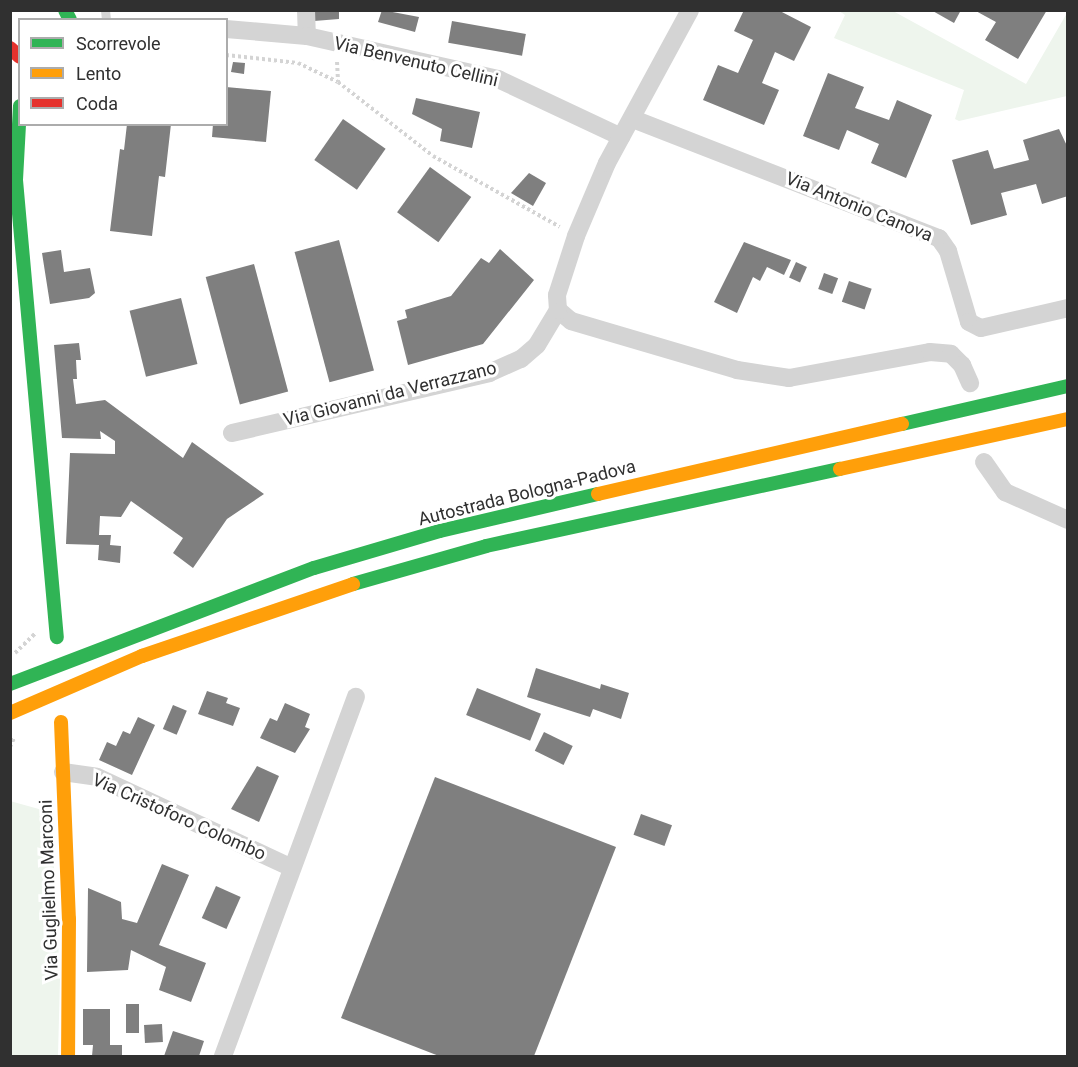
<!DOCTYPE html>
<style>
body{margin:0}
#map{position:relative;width:1078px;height:1067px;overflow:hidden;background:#fff;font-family:Roboto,sans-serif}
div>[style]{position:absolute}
.green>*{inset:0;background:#eef5ed}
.building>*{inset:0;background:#7f7f7f;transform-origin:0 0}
.path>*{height:4px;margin-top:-2px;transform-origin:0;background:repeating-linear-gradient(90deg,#d4d4d4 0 3px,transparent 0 6px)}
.lane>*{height:9px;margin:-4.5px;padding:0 4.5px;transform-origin:4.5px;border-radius:4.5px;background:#d4d4d4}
.street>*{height:18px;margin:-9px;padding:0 9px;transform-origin:9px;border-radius:9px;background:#d4d4d4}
.fast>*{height:14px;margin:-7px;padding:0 7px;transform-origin:7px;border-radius:7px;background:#30b455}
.slow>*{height:14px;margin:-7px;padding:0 7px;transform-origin:7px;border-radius:7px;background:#ff9f0a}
.jam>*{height:14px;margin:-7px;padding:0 7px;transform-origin:7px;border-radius:7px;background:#e5322d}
span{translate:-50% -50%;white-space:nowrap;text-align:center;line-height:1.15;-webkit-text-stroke:6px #fff;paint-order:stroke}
.street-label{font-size:18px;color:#303030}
.frame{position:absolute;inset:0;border:12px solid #303030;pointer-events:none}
.legend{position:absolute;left:18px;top:18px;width:210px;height:108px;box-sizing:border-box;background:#fff;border:2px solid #acacac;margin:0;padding:8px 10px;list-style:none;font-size:18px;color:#303030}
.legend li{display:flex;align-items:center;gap:12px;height:30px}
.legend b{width:30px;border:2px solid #acacac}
</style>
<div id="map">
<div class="green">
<div style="clip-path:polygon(839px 11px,893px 11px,1026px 84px,1067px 13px,1067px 96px,959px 121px,955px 119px,964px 90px,834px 38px,845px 15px)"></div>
<div style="clip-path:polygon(10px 801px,46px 811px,53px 849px,60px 979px,58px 1056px,11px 1056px)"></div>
</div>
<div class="building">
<div style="clip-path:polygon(314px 10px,339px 10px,339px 19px,314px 21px)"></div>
<div style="clip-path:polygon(382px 10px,419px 17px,415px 32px,378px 22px)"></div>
<div style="clip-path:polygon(744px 10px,778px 10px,811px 27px,794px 61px,775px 52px,762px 83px,779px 90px,764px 125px,703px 100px,718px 65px,738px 73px,753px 40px,734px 31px)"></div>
<div style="clip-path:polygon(931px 10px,961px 10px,954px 23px)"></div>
<div style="clip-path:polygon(974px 10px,1047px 10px,1018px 59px,985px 40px,996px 22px)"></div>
<div style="left:452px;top:21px;width:75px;height:22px;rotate:10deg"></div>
<div style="clip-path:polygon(233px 62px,245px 63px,244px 74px,231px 72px)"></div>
<div style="clip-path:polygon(828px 73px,864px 87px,855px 108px,889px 120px,897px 100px,932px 115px,906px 178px,871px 163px,879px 144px,847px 130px,839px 150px,803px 136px)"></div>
<div style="clip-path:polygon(226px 87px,271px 91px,266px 142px,212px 137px,213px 124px,226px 124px)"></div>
<div style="clip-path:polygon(416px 98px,480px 112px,472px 148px,440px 141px,442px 129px,412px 114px)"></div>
<div style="left:343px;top:119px;width:52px;height:50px;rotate:35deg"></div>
<div style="clip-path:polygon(127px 124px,171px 124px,165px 177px,159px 176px,152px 236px,110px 231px,120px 149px,124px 150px)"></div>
<div style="clip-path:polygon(1059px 129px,1068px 148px,1068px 196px,1042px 204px,1036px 184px,1001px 193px,1007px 215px,971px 225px,952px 160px,988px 150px,994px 169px,1029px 160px,1023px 140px)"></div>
<div style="left:430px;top:167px;width:51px;height:56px;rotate:36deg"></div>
<div style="clip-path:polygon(529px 173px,546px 183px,533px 206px,511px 193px)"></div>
<div style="left:339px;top:240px;width:135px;height:46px;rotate:75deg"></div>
<div style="clip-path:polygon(744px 242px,791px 260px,784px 275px,767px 267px,760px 281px,753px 277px,737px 313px,714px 302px)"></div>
<div style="clip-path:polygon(500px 249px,534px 280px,483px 344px,408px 365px,397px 321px,407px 318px,405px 310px,451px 296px,481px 258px,489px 263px)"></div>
<div style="clip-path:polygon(61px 250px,64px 272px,90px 268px,95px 293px,89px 298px,50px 304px,42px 253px)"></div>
<div style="left:796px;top:262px;width:12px;height:17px;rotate:24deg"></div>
<div style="left:254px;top:264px;width:132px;height:50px;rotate:75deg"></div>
<div style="left:824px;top:273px;width:15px;height:17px;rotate:20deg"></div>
<div style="left:849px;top:281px;width:24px;height:22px;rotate:19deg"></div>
<div style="left:181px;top:298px;width:68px;height:53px;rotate:76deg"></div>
<div style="clip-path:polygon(79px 343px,81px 360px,76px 360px,77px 379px,73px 379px,76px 404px,105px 400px,183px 458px,192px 442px,264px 494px,227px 519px,193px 568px,173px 553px,183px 538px,131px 501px,121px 517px,100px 516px,99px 535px,111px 535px,110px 545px,121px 546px,120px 563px,98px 560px,99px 545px,66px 544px,70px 453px,115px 454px,115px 441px,100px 431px,101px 439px,62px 438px,54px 345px)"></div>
<div style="clip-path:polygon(536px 668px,600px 689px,601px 684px,629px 693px,621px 719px,593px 709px,590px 717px,527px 697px)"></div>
<div style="left:477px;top:688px;width:69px;height:29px;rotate:22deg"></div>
<div style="clip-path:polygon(207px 691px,228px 698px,226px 703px,240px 708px,233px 726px,198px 714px)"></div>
<div style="clip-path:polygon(285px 703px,310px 714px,305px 727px,310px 729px,295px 753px,260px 738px,270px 718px,277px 721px)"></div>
<div style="left:173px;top:705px;width:15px;height:26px;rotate:23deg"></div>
<div style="clip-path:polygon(138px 717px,155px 725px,132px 775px,99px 760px,107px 742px,116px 746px,123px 731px,130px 734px)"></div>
<div style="left:544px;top:732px;width:32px;height:21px;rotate:26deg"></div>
<div style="clip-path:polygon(257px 766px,279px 776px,259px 822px,231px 809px)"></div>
<div style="clip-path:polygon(435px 777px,616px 847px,534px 1056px,439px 1056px,341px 1018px)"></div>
<div style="left:641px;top:814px;width:33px;height:22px;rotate:20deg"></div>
<div style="clip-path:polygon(162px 864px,189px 875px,159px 945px,206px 963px,191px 1002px,159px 990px,166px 967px,131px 950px,128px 970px,87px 972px,88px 888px,121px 902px,122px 919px,137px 923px)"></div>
<div style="left:216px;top:886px;width:27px;height:35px;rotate:24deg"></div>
<div style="left:126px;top:1004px;width:13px;height:29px"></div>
<div style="clip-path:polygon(83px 1009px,110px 1009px,110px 1045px,122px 1045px,122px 1056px,92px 1056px,93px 1045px,83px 1045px)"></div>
<div style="left:162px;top:1024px;width:18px;height:18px;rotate:87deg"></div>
<div style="clip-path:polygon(173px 1031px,204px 1041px,199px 1056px,164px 1056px)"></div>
</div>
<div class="path">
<div style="left:226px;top:55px;width:72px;rotate:6.3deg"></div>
<div style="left:298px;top:63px;width:44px;rotate:25.4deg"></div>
<div style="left:337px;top:62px;width:20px;rotate:87deg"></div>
<div style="left:338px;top:82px;width:120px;rotate:37.9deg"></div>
<div style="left:433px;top:156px;width:145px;rotate:29.2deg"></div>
<div style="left:15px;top:653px;width:28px;rotate:-44deg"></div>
<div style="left:10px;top:747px;width:10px;rotate:-66deg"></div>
</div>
<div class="lane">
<div style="left:105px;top:10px;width:10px;rotate:84deg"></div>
</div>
<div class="street">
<div style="left:306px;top:10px;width:26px;rotate:88deg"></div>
<div style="left:226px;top:29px;width:81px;rotate:4.9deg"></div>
<div style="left:307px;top:36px;width:196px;rotate:12.7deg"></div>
<div style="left:498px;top:79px;width:136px;rotate:25.2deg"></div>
<div style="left:633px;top:119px;width:328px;rotate:21.3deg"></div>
<div style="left:939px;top:238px;width:16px;rotate:55deg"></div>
<div style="left:948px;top:251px;width:74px;rotate:73.5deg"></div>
<div style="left:969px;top:322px;width:13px;rotate:27deg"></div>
<div style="left:981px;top:328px;width:89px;rotate:-12.9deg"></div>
<div style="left:558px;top:310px;width:17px;rotate:40deg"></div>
<div style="left:571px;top:321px;width:173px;rotate:16.4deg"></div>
<div style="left:737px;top:370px;width:53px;rotate:8.7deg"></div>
<div style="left:789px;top:378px;width:143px;rotate:-10.4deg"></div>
<div style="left:930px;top:352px;width:21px;rotate:5deg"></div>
<div style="left:951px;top:354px;width:16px;rotate:45deg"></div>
<div style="left:962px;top:365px;width:20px;rotate:66deg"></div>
<div style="left:232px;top:433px;width:264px;rotate:-13.1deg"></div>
<div style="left:489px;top:373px;width:35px;rotate:-24deg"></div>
<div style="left:521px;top:359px;width:21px;rotate:-41deg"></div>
<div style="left:537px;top:345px;width:41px;rotate:-59deg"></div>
<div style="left:558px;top:310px;width:15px;rotate:-94deg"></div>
<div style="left:557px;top:295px;width:62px;rotate:-72.1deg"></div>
<div style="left:576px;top:236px;width:79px;rotate:-67deg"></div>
<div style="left:607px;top:163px;width:174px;rotate:-61.5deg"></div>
<div style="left:984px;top:462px;width:37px;rotate:55deg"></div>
<div style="left:1005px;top:492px;width:69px;rotate:24deg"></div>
<div style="left:63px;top:772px;width:34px;rotate:8deg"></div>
<div style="left:97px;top:777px;width:215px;rotate:25deg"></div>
<div style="left:223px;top:1056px;width:383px;rotate:-69.7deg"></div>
</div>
<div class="fast">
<div style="left:65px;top:10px;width:11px;rotate:63deg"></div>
<div style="left:20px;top:106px;width:74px;rotate:93.1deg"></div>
<div style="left:16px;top:180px;width:459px;rotate:84.9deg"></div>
<div style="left:902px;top:424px;width:170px;rotate:-12.9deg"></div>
<div style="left:353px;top:584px;width:138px;rotate:-15.9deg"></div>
<div style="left:486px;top:546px;width:362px;rotate:-12.3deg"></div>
<div style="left:10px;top:684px;width:325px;rotate:-20.9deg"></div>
<div style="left:314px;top:568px;width:131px;rotate:-16.4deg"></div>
<div style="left:440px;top:531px;width:162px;rotate:-13.2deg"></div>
</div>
<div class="slow">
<div style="left:840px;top:469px;width:233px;rotate:-12.4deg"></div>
<div style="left:598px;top:494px;width:312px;rotate:-13deg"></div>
<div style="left:10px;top:713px;width:144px;rotate:-23.4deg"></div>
<div style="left:142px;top:656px;width:223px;rotate:-18.8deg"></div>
<div style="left:61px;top:722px;width:197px;rotate:87.7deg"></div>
<div style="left:69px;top:919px;width:137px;rotate:90.4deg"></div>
</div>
<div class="jam">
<div style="left:10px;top:48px;width:13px;rotate:42deg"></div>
</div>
<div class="street-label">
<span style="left:416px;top:62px;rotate:13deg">Via Benvenuto Cellini</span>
<span style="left:859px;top:207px;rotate:22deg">Via Antonio Canova</span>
<span style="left:390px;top:394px;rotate:-14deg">Via Giovanni da Verrazzano</span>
<span style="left:527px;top:493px;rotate:-14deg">Autostrada Bologna-Padova</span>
<span style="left:179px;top:817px;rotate:24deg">Via Cristoforo Colombo</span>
<span style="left:49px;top:890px;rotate:-92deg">Via Guglielmo Marconi</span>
</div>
<div class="frame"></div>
<ul class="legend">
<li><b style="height:8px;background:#30b455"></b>Scorrevole</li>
<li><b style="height:8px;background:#ff9f0a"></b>Lento</li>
<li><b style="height:8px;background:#e5322d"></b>Coda</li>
</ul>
</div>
